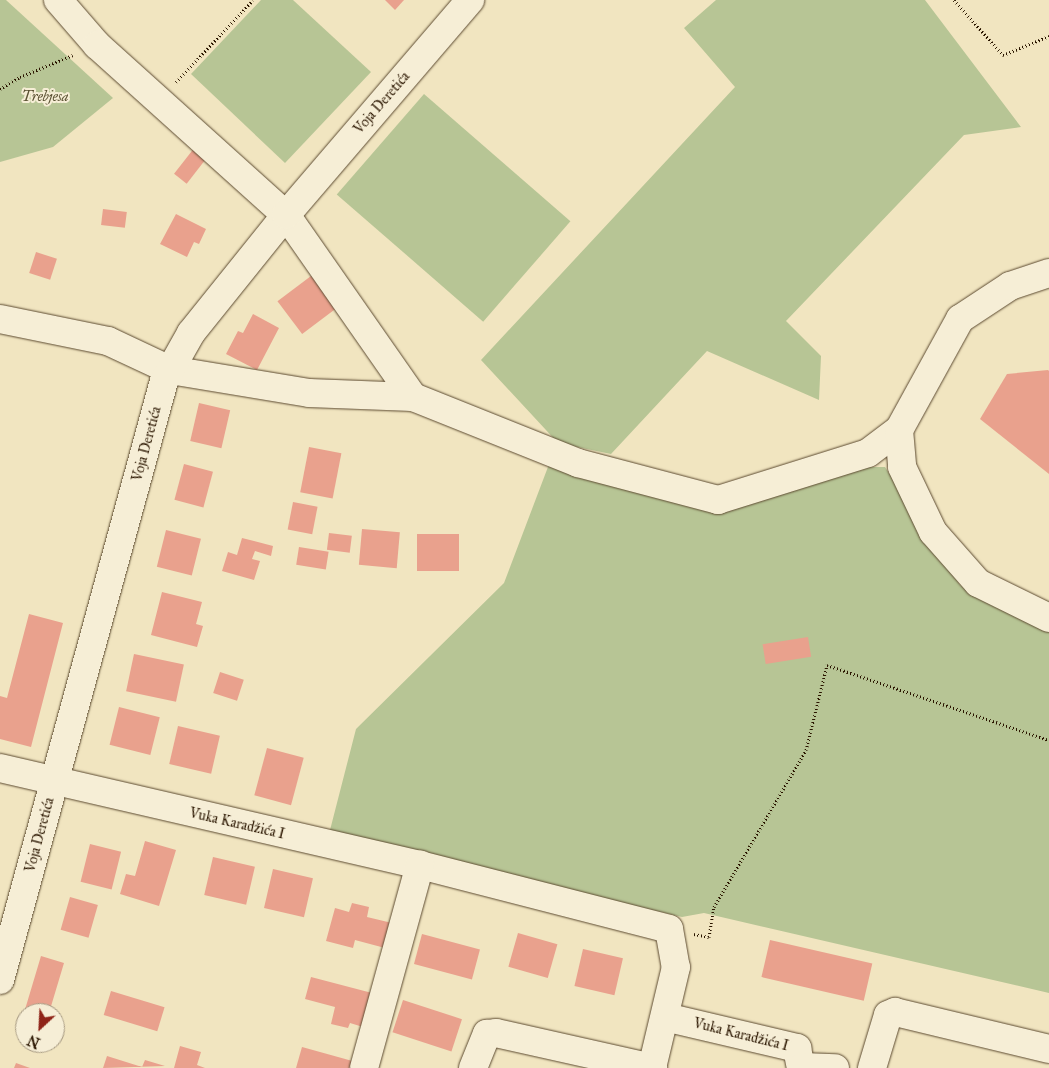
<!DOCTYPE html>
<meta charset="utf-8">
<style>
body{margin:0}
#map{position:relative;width:1049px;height:1068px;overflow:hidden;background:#f1e5c0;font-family:"IM FELL Great Primer",serif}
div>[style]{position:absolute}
.green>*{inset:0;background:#b7c595;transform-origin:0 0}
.building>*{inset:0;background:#e9a18d;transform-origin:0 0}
.path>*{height:3px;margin-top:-1.5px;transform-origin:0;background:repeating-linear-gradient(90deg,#2b1600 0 1px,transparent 0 3.5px)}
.roads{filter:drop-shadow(0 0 1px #5c4a30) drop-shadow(0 0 1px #5c4a30)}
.minor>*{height:28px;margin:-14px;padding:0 14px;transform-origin:14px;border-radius:14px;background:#f6eed6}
span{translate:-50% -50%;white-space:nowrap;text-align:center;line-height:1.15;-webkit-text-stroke:4px #f6eed6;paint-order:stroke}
.park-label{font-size:14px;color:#5c5334;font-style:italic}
.street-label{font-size:14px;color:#2b1600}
.north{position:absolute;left:15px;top:1003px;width:50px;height:50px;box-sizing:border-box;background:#f6eed6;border:1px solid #a59880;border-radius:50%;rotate:205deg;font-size:14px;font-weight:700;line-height:20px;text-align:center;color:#2b1600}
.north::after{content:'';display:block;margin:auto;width:18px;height:22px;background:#8f2418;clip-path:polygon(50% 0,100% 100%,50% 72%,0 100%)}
</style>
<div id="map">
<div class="green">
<div style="clip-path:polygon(0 0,6px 0,113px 98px,53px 147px,0 162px)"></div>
<div style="clip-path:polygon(261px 0,293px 0,371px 72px,285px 163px,191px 74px)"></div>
<div style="clip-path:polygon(716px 0,925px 0,1021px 127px,964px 135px,786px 321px,821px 356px,819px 400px,707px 351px,611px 454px,558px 443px,481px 360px,735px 87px,684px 28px)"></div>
<div style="left:424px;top:94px;width:194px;height:133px;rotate:41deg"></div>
<div style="clip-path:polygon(551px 459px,715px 505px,864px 467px,885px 467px,960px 585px,1030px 623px,1049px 628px,1049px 993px,704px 913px,682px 917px,329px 834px,356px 729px,504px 583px)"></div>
</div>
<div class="building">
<div style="clip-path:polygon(385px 0,404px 0,395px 10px)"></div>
<div style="left:195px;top:147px;width:16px;height:34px;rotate:38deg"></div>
<div style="left:103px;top:209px;width:24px;height:16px;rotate:7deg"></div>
<div style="clip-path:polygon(176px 214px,206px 229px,199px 244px,194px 242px,187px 257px,160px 244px)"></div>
<div style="left:36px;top:252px;width:22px;height:22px;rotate:18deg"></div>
<div style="left:315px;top:273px;width:41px;height:47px;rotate:53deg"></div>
<div style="clip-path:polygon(253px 314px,279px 328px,257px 370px,226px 354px,238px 331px,243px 333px)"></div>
<div style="clip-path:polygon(1048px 370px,1049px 371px,1049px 474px,980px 419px,1007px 374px)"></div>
<div style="left:199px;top:403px;width:32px;height:39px;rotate:13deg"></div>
<div style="left:309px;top:447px;width:33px;height:46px;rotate:11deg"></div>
<div style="left:184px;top:464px;width:30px;height:37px;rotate:15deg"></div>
<div style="left:293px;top:502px;width:25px;height:28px;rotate:11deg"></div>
<div style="left:362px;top:529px;width:38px;height:36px;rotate:5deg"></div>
<div style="left:166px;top:530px;width:36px;height:38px;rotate:14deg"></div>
<div style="left:329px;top:533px;width:23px;height:17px;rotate:7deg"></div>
<div style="left:417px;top:534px;width:42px;height:37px"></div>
<div style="clip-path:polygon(242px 538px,273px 546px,271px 556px,255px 551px,252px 559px,260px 561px,254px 580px,222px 571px,228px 552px,237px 555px)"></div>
<div style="left:299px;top:547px;width:30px;height:18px;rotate:9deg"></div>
<div style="clip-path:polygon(162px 592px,202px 602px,196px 624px,203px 626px,197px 647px,151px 635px)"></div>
<div style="clip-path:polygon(29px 614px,63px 623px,31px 747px,0 739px,0 696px,7px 698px)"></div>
<div style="left:808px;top:637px;width:20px;height:46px;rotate:81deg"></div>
<div style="left:134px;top:654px;width:51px;height:38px;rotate:12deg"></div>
<div style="left:220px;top:672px;width:25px;height:22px;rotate:18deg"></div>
<div style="left:119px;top:707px;width:42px;height:39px;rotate:14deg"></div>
<div style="left:178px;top:726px;width:43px;height:39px;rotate:13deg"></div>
<div style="left:267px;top:748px;width:38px;height:49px;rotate:15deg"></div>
<div style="clip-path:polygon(145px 841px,176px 850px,159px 906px,120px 894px,126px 874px,135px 876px)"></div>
<div style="left:90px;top:844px;width:32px;height:39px;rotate:14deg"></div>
<div style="left:213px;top:857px;width:43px;height:39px;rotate:13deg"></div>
<div style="left:273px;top:869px;width:41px;height:40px;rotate:13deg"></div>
<div style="left:70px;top:897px;width:29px;height:34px;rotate:16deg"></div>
<div style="clip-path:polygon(352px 903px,369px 907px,367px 917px,392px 923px,385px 948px,355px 940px,353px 948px,326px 941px,335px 908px,349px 912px)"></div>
<div style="left:518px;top:933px;width:41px;height:35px;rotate:16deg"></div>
<div style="left:422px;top:934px;width:60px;height:31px;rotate:15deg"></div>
<div style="left:770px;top:940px;width:105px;height:38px;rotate:13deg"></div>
<div style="left:583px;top:949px;width:41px;height:38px;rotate:13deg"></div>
<div style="clip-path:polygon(41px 956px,64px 963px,49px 1013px,25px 1013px,25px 1035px,18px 1033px)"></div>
<div style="clip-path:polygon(311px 977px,372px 993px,363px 1027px,350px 1023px,348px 1028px,331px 1024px,335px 1007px,305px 999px)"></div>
<div style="left:111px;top:991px;width:56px;height:25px;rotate:17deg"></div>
<div style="left:403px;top:1000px;width:62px;height:34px;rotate:18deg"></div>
<div style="clip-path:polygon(180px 1046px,201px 1052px,197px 1065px,205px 1068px,174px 1068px)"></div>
<div style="clip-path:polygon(302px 1047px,356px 1062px,355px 1068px,296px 1068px)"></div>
<div style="clip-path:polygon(107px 1056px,142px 1067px,145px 1060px,165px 1066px,103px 1068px)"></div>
<div style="clip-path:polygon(16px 1063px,30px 1068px,14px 1068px)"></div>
</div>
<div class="path">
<div style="left:954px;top:0;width:74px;rotate:48.3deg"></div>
<div style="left:1003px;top:55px;width:50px;rotate:-22.4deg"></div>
<div style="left:176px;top:82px;width:112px;rotate:-46.8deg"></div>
<div style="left:0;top:89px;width:23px;rotate:-31deg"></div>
<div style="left:20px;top:77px;width:57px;rotate:-22.5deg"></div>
<div style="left:694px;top:934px;width:15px;rotate:11deg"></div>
<div style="left:709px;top:937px;width:30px;rotate:-81deg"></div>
<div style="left:714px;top:907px;width:182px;rotate:-59.6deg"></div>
<div style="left:806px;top:750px;width:88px;rotate:-76.1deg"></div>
<div style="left:827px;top:665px;width:234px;rotate:18.7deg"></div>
</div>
<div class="roads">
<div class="minor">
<div style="left:58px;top:0;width:60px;rotate:49.1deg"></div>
<div style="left:97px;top:45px;width:254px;rotate:42deg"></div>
<div style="left:286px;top:215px;width:222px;rotate:55.1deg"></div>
<div style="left:413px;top:397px;width:178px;rotate:21.8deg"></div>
<div style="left:578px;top:463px;width:145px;rotate:14.8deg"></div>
<div style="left:718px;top:500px;width:157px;rotate:-17.4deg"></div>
<div style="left:868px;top:453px;width:39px;rotate:-37deg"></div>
<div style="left:899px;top:430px;width:127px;rotate:-61.2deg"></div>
<div style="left:960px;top:319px;width:60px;rotate:-33.4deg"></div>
<div style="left:1010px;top:286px;width:41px;rotate:-18.4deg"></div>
<div style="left:0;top:319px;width:110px;rotate:11.5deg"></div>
<div style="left:108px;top:341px;width:68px;rotate:25.1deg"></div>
<div style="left:170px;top:370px;width:141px;rotate:9.4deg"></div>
<div style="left:309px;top:393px;width:104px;rotate:2.2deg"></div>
<div style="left:899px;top:430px;width:37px;rotate:85deg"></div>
<div style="left:902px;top:467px;width:72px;rotate:64.5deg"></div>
<div style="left:933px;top:532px;width:68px;rotate:48.6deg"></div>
<div style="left:978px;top:583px;width:79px;rotate:26.2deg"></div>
<div style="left:0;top:768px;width:431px;rotate:13deg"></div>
<div style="left:420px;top:865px;width:257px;rotate:14.4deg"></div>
<div style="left:669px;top:929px;width:39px;rotate:80deg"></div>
<div style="left:676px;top:967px;width:104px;rotate:103.4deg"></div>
<div style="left:0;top:980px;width:621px;rotate:-74.69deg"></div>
<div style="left:164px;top:381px;width:55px;rotate:-60.6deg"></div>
<div style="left:191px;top:333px;width:151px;rotate:-51.2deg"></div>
<div style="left:286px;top:215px;width:283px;rotate:-49.4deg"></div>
<div style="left:665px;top:1017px;width:136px;rotate:13.2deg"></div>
<div style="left:797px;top:1048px;width:20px;rotate:79deg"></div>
<div style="left:802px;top:1067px;width:33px;rotate:2deg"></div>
<div style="left:364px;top:1068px;width:211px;rotate:-74.6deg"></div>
<div style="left:473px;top:1068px;width:37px;rotate:-68deg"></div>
<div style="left:487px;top:1034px;width:9px;rotate:-6deg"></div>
<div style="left:496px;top:1033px;width:161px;rotate:12.6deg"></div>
<div style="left:872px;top:1068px;width:55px;rotate:-73.2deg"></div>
<div style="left:888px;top:1015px;width:8px;rotate:-23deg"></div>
<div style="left:895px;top:1012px;width:158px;rotate:13.5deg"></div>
</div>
</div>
<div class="park-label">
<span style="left:45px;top:97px">Trebjesa</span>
</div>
<div class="street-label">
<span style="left:382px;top:103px;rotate:-49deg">Voja Deretića</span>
<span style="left:147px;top:444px;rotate:-75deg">Voja Deretića</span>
<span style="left:237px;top:824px;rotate:13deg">Vuka Karadžića I</span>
<span style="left:40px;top:835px;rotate:-75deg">Voja Deretića</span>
<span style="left:741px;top:1035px;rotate:14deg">Vuka Karadžića I</span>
</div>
<div class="north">N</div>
</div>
